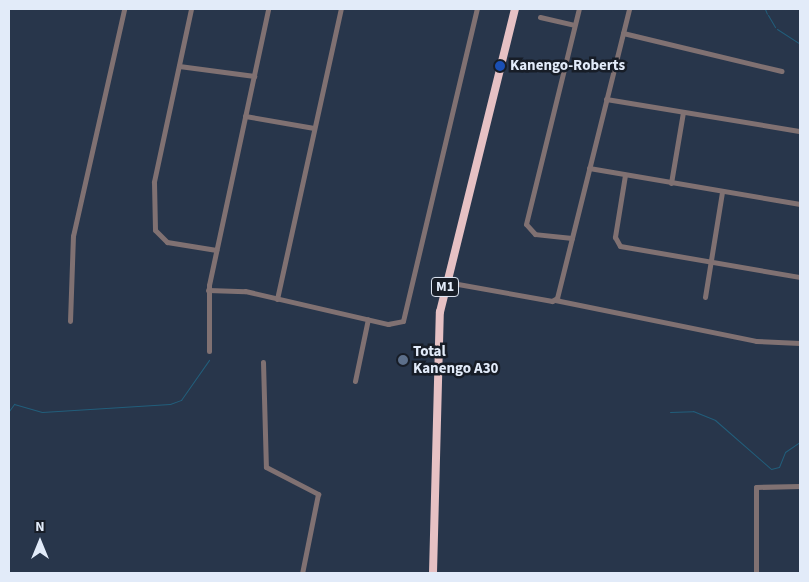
<!DOCTYPE html>
<style>
body{margin:0}
#map{position:relative;width:809px;height:582px;overflow:hidden;background:#28364b;font-family:"Source Sans 3",sans-serif}
div>[style]{position:absolute}
.stream>*{height:1px;margin:-0.5px;padding:0 0.5px;transform-origin:0.5px;border-radius:0.5px;background:#225e7b}
.minor>*{height:5px;margin:-2.5px;padding:0 2.5px;transform-origin:2.5px;border-radius:2.5px;background:#807172}
.highway>*{height:8px;margin:-4px;padding:0 4px;transform-origin:4px;border-radius:4px;background:#e6c1c4}
.dots>*{width:14px;height:14px;translate:-50% -50%;box-sizing:border-box;border:2px solid #171d27;border-radius:50%}
span{translate:-50% -50%;white-space:nowrap;text-align:center;line-height:1.15;-webkit-text-stroke:5px #171d27;paint-order:stroke}
.shield-label span{padding:1px 4px;background:#171d27;border:1px solid;border-radius:4px;-webkit-text-stroke-width:0}
.shield-label{font-size:14px;color:#e2ebf9;font-weight:700}
.poi-label{font-size:15px;color:#e2ebf9;font-weight:700}
.left{translate:0 -50%;text-align:left}
.frame{position:absolute;inset:0;border:10px solid #e2ebf9;pointer-events:none}
.north{position:absolute;left:15px;top:517px;width:50px;height:50px;-webkit-text-stroke:4px #171d27;paint-order:stroke;rotate:0deg;font-size:14px;font-weight:700;line-height:20px;text-align:center;color:#e2ebf9}
.north::after{content:'';display:block;margin:auto;width:18px;height:22px;background:#e2ebf9;clip-path:polygon(50% 0,100% 100%,50% 72%,0 100%)}
</style>
<div id="map">
<div class="stream">
<div style="left:765px;top:9px;width:5px;rotate:68deg"></div>
<div style="left:768px;top:15px;width:14px;rotate:60deg"></div>
<div style="left:777px;top:29px;width:27px;rotate:33deg"></div>
<div style="left:9px;top:411px;width:9px;rotate:-54deg"></div>
<div style="left:14px;top:404px;width:29px;rotate:16deg"></div>
<div style="left:42px;top:412px;width:128px;rotate:-3.6deg"></div>
<div style="left:170px;top:404px;width:12px;rotate:-20deg"></div>
<div style="left:181px;top:400px;width:49px;rotate:-55deg"></div>
<div style="left:670px;top:412px;width:23px;rotate:-2deg"></div>
<div style="left:693px;top:411px;width:24px;rotate:22deg"></div>
<div style="left:715px;top:420px;width:74px;rotate:41.2deg"></div>
<div style="left:771px;top:469px;width:8px;rotate:-14deg"></div>
<div style="left:779px;top:467px;width:16px;rotate:-68deg"></div>
<div style="left:785px;top:452px;width:18px;rotate:-34deg"></div>
</div>
<div class="minor">
<div style="left:191px;top:9px;width:177px;rotate:102.1deg"></div>
<div style="left:154px;top:182px;width:48px;rotate:88.8deg"></div>
<div style="left:155px;top:230px;width:17px;rotate:45deg"></div>
<div style="left:167px;top:242px;width:50px;rotate:9.3deg"></div>
<div style="left:540px;top:17px;width:35px;rotate:13deg"></div>
<div style="left:623px;top:33px;width:163px;rotate:13.5deg"></div>
<div style="left:179px;top:66px;width:76px;rotate:7.6deg"></div>
<div style="left:606px;top:99px;width:197px;rotate:9.4deg"></div>
<div style="left:245px;top:116px;width:70px;rotate:9.9deg"></div>
<div style="left:589px;top:168px;width:214px;rotate:9.7deg"></div>
<div style="left:625px;top:175px;width:63px;rotate:99.2deg"></div>
<div style="left:615px;top:237px;width:10px;rotate:61deg"></div>
<div style="left:620px;top:246px;width:183px;rotate:9.8deg"></div>
<div style="left:671px;top:183px;width:72px;rotate:-80.4deg"></div>
<div style="left:572px;top:238px;width:37px;rotate:-174deg"></div>
<div style="left:535px;top:234px;width:13px;rotate:-132deg"></div>
<div style="left:526px;top:224px;width:221px;rotate:-76.2deg"></div>
<div style="left:441px;top:281px;width:113px;rotate:10.2deg"></div>
<div style="left:552px;top:301px;width:6px;rotate:-31deg"></div>
<div style="left:557px;top:298px;width:298px;rotate:-76deg"></div>
<div style="left:208px;top:290px;width:37px;rotate:2deg"></div>
<div style="left:245px;top:291px;width:147px;rotate:13deg"></div>
<div style="left:388px;top:324px;width:15px;rotate:-11deg"></div>
<div style="left:403px;top:321px;width:321px;rotate:-76.7deg"></div>
<div style="left:705px;top:297px;width:106px;rotate:-80.8deg"></div>
<div style="left:277px;top:299px;width:297px;rotate:-77.6deg"></div>
<div style="left:555px;top:300px;width:205px;rotate:11.5deg"></div>
<div style="left:756px;top:341px;width:44px;rotate:2.6deg"></div>
<div style="left:70px;top:321px;width:85px;rotate:-88deg"></div>
<div style="left:73px;top:236px;width:233px;rotate:-77.3deg"></div>
<div style="left:209px;top:351px;width:66px;rotate:-90deg"></div>
<div style="left:209px;top:285px;width:282px;rotate:-77.9deg"></div>
<div style="left:263px;top:362px;width:105px;rotate:88.4deg"></div>
<div style="left:266px;top:467px;width:59px;rotate:27.4deg"></div>
<div style="left:318px;top:494px;width:81px;rotate:101.4deg"></div>
<div style="left:355px;top:381px;width:63px;rotate:-78.2deg"></div>
<div style="left:756px;top:573px;width:86px;rotate:-90deg"></div>
<div style="left:756px;top:487px;width:44px;rotate:-1.3deg"></div>
</div>
<div class="highway">
<div style="left:433px;top:573px;width:261px;rotate:-88.5deg"></div>
<div style="left:440px;top:312px;width:312px;rotate:-76.1deg"></div>
</div>
<div class="dots">
<div style="left:500px;top:66px;background:#1a4fb4"></div>
<div style="left:403px;top:360px;background:#5c6f8a"></div>
</div>
<div class="shield-label">
<span style="left:445px;top:287px">M1</span>
</div>
<div class="poi-label">
<span class="left" style="left:510px;top:66px">Kanengo-Roberts</span>
<span class="left" style="left:413px;top:360px">Total<br>Kanengo A30</span>
</div>
<div class="frame"></div>
<div class="north">N</div>
</div>
